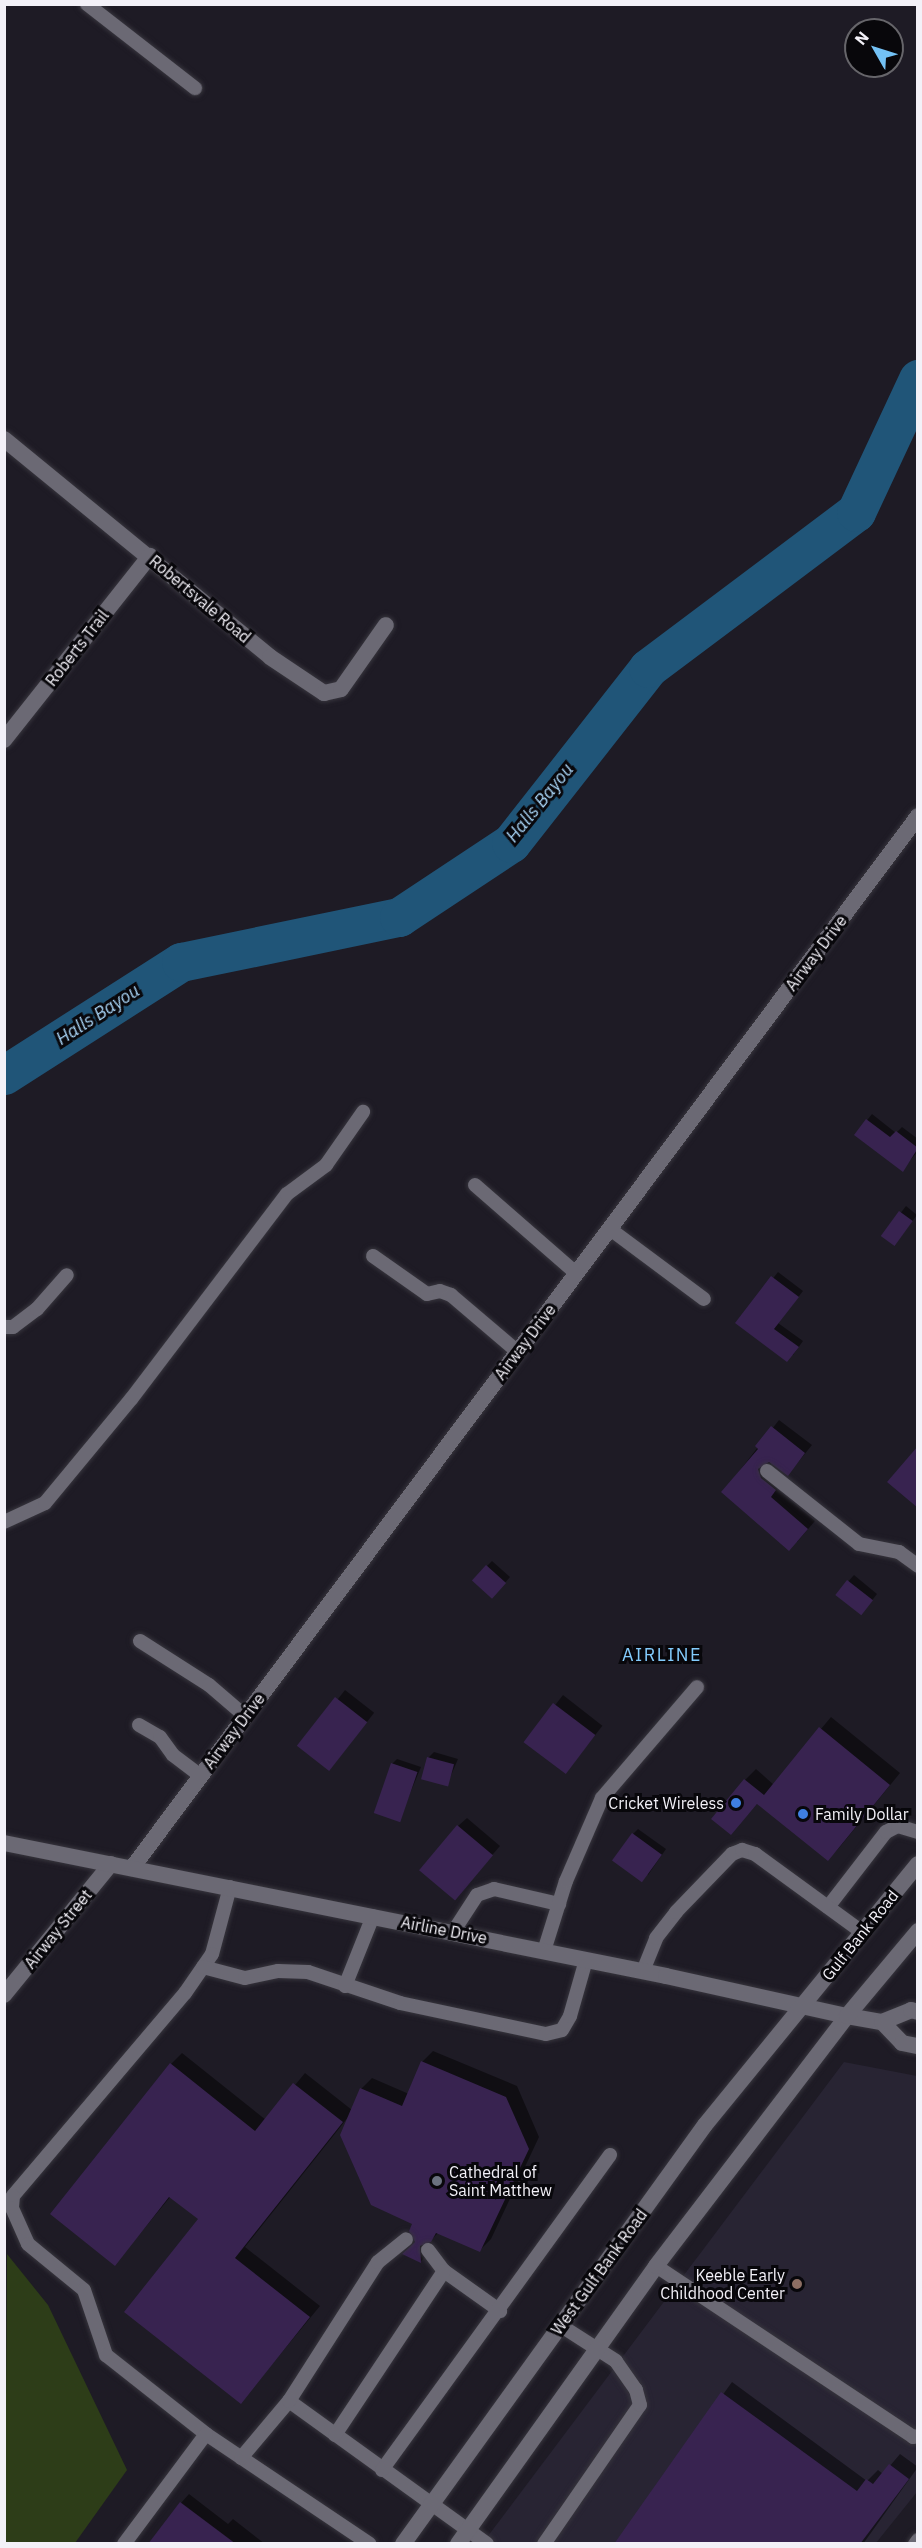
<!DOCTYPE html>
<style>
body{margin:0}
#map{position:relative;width:922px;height:2548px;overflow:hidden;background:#1e1b25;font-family:"IBM Plex Sans",sans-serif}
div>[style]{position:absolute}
.built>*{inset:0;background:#282433}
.green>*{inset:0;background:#2d3d18}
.shadow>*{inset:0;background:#0007;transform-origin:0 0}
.river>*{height:39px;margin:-19.5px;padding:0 19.5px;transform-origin:19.5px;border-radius:19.5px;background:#205578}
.building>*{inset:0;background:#382350;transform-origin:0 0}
.roads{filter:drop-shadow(0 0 2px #37353d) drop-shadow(0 0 2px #37353d)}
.service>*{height:14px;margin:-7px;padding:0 7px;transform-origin:7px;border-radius:7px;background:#6b6974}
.minor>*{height:16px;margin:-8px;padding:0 8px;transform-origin:8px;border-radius:8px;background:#6b6974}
.secondary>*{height:16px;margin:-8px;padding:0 8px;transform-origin:8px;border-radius:8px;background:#6b6974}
.dots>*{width:16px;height:16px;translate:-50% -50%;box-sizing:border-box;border:3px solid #08070b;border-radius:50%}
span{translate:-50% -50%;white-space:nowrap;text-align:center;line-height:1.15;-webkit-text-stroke:6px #08070b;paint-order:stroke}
.street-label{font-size:16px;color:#f3f1f8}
.poi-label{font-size:16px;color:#f3f1f8}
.right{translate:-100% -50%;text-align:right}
.left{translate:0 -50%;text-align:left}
.water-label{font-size:18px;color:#a9d5f7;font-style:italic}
.neighbourhood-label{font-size:18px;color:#83cbfc;letter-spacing:1.5px}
.frame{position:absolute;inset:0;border:6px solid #f3f1f8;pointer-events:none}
.north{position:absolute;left:844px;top:18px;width:60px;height:60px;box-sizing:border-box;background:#08070b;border:2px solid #66656a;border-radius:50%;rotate:309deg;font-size:16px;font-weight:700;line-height:24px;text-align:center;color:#f3f1f8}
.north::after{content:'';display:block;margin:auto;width:21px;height:27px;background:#73c1f5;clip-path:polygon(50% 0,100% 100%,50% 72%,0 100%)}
</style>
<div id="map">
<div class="built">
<div style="clip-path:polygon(844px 2062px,917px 2076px,917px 2492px,876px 2543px,482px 2544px)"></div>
</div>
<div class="green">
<div style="clip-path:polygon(7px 2254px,48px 2305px,127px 2470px,75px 2543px,5px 2543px)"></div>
</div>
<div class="shadow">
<div style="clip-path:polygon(872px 1114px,896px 1133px,902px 1127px,918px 1139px,918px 1151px,902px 1170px,856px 1134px)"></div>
<div style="clip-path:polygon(906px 1206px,917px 1215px,899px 1239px,883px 1236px)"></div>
<div style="clip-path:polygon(778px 1272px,803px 1291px,778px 1323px,803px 1341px,793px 1355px,738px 1323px)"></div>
<div style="clip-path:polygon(779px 1420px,812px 1445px,795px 1466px,766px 1463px,768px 1470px,783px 1482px,777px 1489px,815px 1521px,797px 1542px,723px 1492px)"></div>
<div style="clip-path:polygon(492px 1561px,510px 1577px,498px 1591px,487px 1566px)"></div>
<div style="clip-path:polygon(854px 1575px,877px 1594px,866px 1608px,837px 1594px)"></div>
<div style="left:345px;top:1690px;width:37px;height:72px;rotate:38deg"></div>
<div style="left:563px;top:1695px;width:50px;height:59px;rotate:38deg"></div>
<div style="clip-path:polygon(831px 1717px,900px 1773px,839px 1848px,828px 1859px,758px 1803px,731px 1833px,745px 1780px,756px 1769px,774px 1785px)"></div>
<div style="clip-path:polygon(434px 1752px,458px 1759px,447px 1785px,428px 1758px)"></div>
<div style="clip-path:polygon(397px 1759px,421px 1767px,399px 1820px,392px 1764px)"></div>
<div style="clip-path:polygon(467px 1818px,500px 1846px,455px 1898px,458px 1826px)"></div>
<div style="clip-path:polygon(638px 1829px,666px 1849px,648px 1875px,633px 1834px)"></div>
<div style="clip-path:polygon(433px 2051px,517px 2086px,539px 2137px,491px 2239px,480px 2250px,438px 2233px,431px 2240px,431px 2251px,421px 2261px,414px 2223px,349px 2116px,245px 2247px,320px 2306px,241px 2402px,200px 2218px,171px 2196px,115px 2264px,171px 2064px,182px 2053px,266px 2120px,305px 2073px,352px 2110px,361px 2089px,372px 2078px,409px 2094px,422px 2062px)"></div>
<div style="clip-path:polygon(732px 2382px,867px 2481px,878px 2470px,883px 2474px,900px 2454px,918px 2467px,863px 2544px,615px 2544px)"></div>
<div style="clip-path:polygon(189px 2494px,228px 2524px,233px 2519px,265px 2544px,209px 2544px,181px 2503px)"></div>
</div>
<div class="river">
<div style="left:4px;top:1075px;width:210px;rotate:-32.6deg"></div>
<div style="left:181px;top:962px;width:223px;rotate:-11.7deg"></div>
<div style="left:399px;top:917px;width:134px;rotate:-33.5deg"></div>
<div style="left:511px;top:843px;width:222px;rotate:-51.9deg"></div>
<div style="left:648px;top:668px;width:260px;rotate:-36.9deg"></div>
<div style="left:856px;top:512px;width:147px;rotate:-65deg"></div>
</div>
<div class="building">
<div style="clip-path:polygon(866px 1119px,890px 1137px,896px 1131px,918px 1148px,903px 1172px,854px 1135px)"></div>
<div style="left:899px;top:1211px;width:17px;height:31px;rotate:36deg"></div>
<div style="clip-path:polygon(771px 1276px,799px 1297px,774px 1329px,799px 1347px,787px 1362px,735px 1323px)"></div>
<div style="clip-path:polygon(771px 1426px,805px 1453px,788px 1476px,769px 1462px,758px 1469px,761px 1478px,776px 1490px,771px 1497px,808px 1529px,789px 1551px,721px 1492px,758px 1449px,755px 1446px)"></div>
<div style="clip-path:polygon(918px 1446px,918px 1508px,887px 1482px)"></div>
<div style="left:486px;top:1565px;width:27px;height:21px;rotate:42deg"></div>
<div style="left:847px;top:1580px;width:33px;height:19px;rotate:38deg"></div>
<div style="left:335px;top:1697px;width:41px;height:62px;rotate:38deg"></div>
<div style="left:553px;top:1703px;width:53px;height:49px;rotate:37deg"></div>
<div style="clip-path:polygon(819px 1727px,890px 1785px,828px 1861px,757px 1804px,731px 1835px,711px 1819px,744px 1779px,764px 1795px)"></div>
<div style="left:427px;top:1757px;width:28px;height:23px;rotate:15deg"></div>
<div style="left:391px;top:1763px;width:28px;height:53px;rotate:19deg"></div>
<div style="left:457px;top:1825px;width:47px;height:59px;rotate:40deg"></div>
<div style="left:632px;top:1833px;width:37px;height:34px;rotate:36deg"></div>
<div style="clip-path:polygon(421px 2061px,506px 2097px,529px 2149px,480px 2252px,436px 2233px,431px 2242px,420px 2246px,421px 2263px,402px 2254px,415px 2242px,409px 2231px,412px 2224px,371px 2205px,340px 2135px,360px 2088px,402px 2106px)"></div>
<div style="clip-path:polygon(170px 2063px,255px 2131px,293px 2083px,343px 2122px,235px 2258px,310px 2317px,241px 2404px,124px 2312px,198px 2219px,169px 2197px,115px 2266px,50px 2214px)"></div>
<div style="clip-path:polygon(721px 2392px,857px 2491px,866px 2479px,873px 2484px,889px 2464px,909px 2479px,860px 2544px,614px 2544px)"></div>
<div style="clip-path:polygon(180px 2502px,236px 2544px,148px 2544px)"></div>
</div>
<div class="roads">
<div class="service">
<div style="left:87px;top:4px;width:137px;rotate:37.9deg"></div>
<div style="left:475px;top:1185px;width:135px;rotate:41.1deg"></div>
<div style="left:610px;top:1229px;width:117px;rotate:36.7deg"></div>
<div style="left:373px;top:1256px;width:66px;rotate:35.1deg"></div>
<div style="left:427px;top:1294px;width:13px;rotate:-13deg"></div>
<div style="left:440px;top:1291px;width:12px;rotate:20deg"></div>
<div style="left:451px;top:1295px;width:88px;rotate:40.4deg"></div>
<div style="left:4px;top:1327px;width:9px"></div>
<div style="left:13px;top:1327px;width:30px;rotate:-37deg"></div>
<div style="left:37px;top:1309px;width:45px;rotate:-48.6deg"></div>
<div style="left:767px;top:1471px;width:117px;rotate:38.4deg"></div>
<div style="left:859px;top:1544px;width:41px;rotate:11.3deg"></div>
<div style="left:899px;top:1552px;width:24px;rotate:36deg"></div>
<div style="left:4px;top:1522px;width:45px;rotate:-24.9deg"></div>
<div style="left:45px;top:1503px;width:136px;rotate:-50.4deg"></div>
<div style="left:132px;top:1398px;width:256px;rotate:-52.8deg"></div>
<div style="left:287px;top:1194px;width:49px;rotate:-36.6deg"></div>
<div style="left:326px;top:1165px;width:65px;rotate:-55.1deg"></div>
<div style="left:140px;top:1641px;width:82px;rotate:32.5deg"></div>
<div style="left:209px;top:1685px;width:48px;rotate:40.7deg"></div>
<div style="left:139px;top:1725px;width:24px;rotate:30deg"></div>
<div style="left:160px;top:1737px;width:22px;rotate:54deg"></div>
<div style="left:173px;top:1755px;width:35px;rotate:37deg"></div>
<div style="left:230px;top:1887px;width:69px;rotate:105deg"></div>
<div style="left:212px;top:1954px;width:47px;rotate:124.7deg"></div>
<div style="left:185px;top:1993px;width:266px;rotate:130.3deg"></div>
<div style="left:13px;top:2196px;width:12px;rotate:95deg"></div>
<div style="left:12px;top:2208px;width:39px;rotate:66deg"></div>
<div style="left:28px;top:2244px;width:72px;rotate:39.4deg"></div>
<div style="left:84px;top:2290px;width:69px;rotate:71.3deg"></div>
<div style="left:106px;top:2355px;width:127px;rotate:38.3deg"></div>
<div style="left:206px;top:2434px;width:197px;rotate:33.9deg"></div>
<div style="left:828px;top:1907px;width:95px;rotate:-52.3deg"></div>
<div style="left:886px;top:1832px;width:13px;rotate:-27deg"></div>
<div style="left:898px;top:1826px;width:21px;rotate:17deg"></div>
<div style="left:453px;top:1932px;width:44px;rotate:-57deg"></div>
<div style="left:477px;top:1895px;width:18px;rotate:-19deg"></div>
<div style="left:494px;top:1889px;width:67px;rotate:13deg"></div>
<div style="left:544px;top:1951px;width:73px;rotate:-72.6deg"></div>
<div style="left:566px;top:1881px;width:90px;rotate:-66.6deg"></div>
<div style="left:602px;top:1798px;width:146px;rotate:-49.4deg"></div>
<div style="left:203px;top:1967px;width:43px;rotate:14.7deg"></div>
<div style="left:245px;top:1978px;width:34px;rotate:-12deg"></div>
<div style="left:278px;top:1971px;width:30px;rotate:2deg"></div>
<div style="left:308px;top:1972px;width:97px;rotate:18.6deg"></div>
<div style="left:400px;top:2003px;width:149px;rotate:12deg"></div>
<div style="left:546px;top:2034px;width:16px;rotate:-14deg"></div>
<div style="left:562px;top:2030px;width:16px;rotate:-60deg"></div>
<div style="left:570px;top:2016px;width:58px;rotate:-74.1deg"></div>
<div style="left:643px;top:1971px;width:35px;rotate:-68deg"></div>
<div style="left:656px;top:1938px;width:33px;rotate:-52deg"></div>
<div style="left:676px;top:1912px;width:81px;rotate:-46deg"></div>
<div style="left:732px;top:1854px;width:11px;rotate:-22deg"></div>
<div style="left:742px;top:1850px;width:14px;rotate:17deg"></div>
<div style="left:755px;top:1854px;width:132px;rotate:36.1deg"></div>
<div style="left:345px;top:1986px;width:75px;rotate:-68.2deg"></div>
<div style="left:428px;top:2250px;width:26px;rotate:53deg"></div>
<div style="left:444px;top:2271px;width:69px;rotate:35.5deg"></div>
<div style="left:656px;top:2266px;width:309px;rotate:33.6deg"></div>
<div style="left:913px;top:2437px;width:5px;rotate:-11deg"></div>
<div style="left:289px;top:2401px;width:244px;rotate:35.8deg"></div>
<div style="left:335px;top:2435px;width:197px;rotate:-56.4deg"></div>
<div style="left:241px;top:2458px;width:75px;rotate:-49.9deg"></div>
<div style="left:289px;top:2401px;width:165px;rotate:-57.4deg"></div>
<div style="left:378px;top:2262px;width:36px;rotate:-39deg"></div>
<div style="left:382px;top:2470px;width:389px;rotate:-54.1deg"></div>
<div style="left:124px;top:2544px;width:137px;rotate:-53.3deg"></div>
<div style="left:544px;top:2544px;width:169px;rotate:-55.4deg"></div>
<div style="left:640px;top:2405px;width:16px;rotate:-105deg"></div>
<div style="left:636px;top:2390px;width:35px;rotate:-125deg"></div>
<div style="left:616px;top:2361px;width:67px;rotate:-147.3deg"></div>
<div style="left:915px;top:2544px;width:5px;rotate:-53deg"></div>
</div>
<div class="minor">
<div style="left:4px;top:439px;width:344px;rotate:39.3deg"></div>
<div style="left:270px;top:657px;width:65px;rotate:33.7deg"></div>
<div style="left:324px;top:693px;width:17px;rotate:-13deg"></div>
<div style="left:341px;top:689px;width:78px;rotate:-54.9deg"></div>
<div style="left:4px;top:740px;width:235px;rotate:-51.6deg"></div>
<div style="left:132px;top:1868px;width:1313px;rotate:-53.23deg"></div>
<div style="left:4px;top:1995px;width:169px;rotate:-50.8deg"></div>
</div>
<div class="secondary">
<div style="left:4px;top:1843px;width:675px;rotate:11.36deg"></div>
<div style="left:666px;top:1976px;width:185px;rotate:12.5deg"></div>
<div style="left:847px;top:2016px;width:36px;rotate:10deg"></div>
<div style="left:882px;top:2022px;width:31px;rotate:-22deg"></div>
<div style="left:911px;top:2010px;width:7px;rotate:16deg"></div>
<div style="left:882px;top:2022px;width:29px;rotate:46deg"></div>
<div style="left:902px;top:2043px;width:16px;rotate:11deg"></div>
<div style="left:403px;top:2544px;width:516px;rotate:-54.22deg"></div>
<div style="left:705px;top:2125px;width:337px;rotate:-50.8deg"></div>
<div style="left:458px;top:2544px;width:341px;rotate:-54.5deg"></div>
<div style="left:656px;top:2266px;width:315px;rotate:-52.6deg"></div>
<div style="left:847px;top:2016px;width:111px;rotate:-50.1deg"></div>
</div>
</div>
<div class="dots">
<div style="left:736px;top:1803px;background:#3f7fe0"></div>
<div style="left:803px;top:1814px;background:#3f7fe0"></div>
<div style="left:437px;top:2181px;background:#6b7280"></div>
<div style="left:797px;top:2284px;background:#8d6e63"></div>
</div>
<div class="street-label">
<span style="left:200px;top:599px;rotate:40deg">Robertsvale Road</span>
<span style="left:77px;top:648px;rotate:-52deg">Roberts Trail</span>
<span style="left:816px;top:953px;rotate:-53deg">Airway Drive</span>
<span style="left:525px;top:1342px;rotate:-53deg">Airway Drive</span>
<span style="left:234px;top:1731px;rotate:-53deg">Airway Drive</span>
<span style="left:58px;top:1929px;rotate:-51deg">Airway Street</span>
<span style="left:444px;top:1930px;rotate:11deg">Airline Drive</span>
<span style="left:860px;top:1935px;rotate:-51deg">Gulf Bank Road</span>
<span style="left:599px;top:2272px;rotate:-54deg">West Gulf Bank Road</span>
</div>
<div class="poi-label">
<span class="right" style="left:724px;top:1803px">Cricket Wireless</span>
<span class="left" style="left:815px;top:1814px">Family Dollar</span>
<span class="left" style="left:449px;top:2181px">Cathedral of<br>Saint Matthew</span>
<span class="right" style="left:785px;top:2284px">Keeble Early<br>Childhood Center</span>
</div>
<div class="water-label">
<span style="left:540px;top:803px;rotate:-51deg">Halls Bayou</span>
<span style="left:98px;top:1015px;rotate:-33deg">Halls Bayou</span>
</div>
<div class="neighbourhood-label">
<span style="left:662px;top:1655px">AIRLINE</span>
</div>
<div class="frame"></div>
<div class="north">N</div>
</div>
